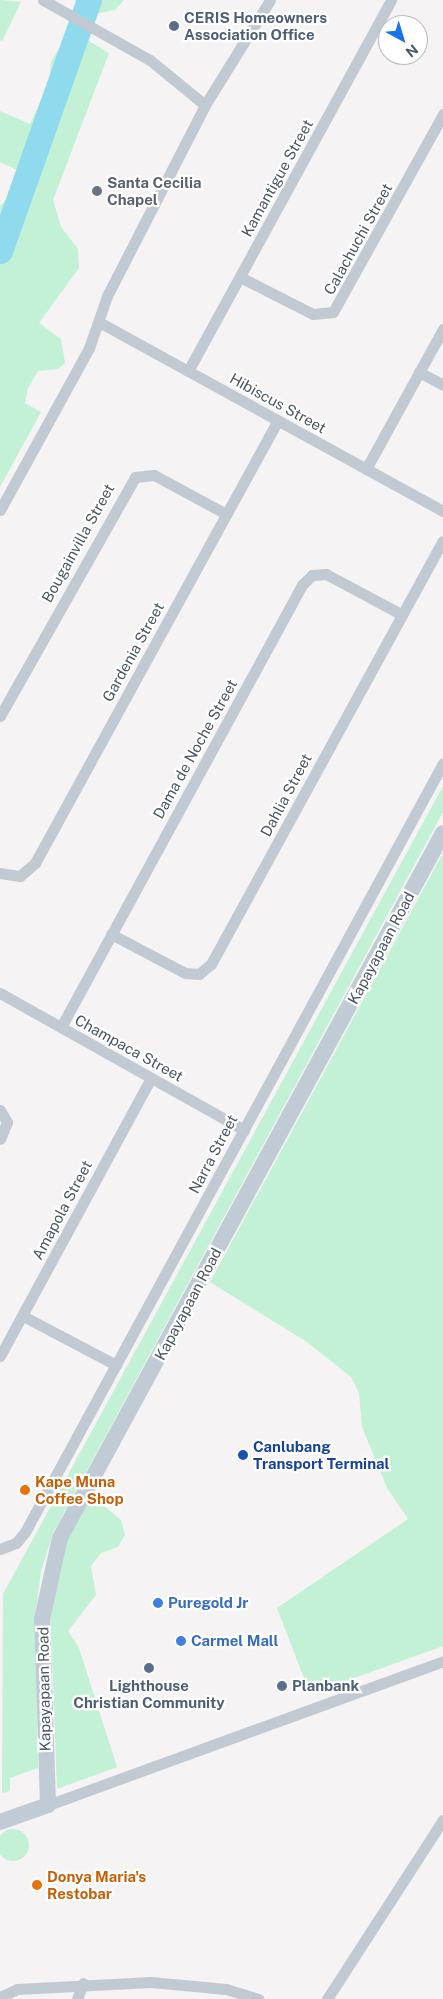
<!DOCTYPE html>
<style>
body{margin:0}
#map{position:relative;width:443px;height:1999px;overflow:hidden;background:#f5f3f3;font-family:"Public Sans",sans-serif}
div>[style]{position:absolute}
.green>*{inset:0;background:#c3f1d5}
.round{border-radius:50%}
.river>*{height:25px;margin:-12.5px;padding:0 12.5px;transform-origin:12.5px;border-radius:12.5px;background:#90daee}
.street>*{height:11px;margin:-5.5px;padding:0 5.5px;transform-origin:5.5px;border-radius:5.5px;background:#c1cad2}
.secondary>*{height:16px;margin:-8px;padding:0 8px;transform-origin:8px;border-radius:8px;background:#c1cbd6}
.dots>*{width:14px;height:14px;translate:-50% -50%;box-sizing:border-box;border:2px solid #fff;border-radius:50%}
span{translate:-50% -50%;white-space:nowrap;text-align:center;line-height:1.15;-webkit-text-stroke:4.5px #fff;paint-order:stroke}
.service-label{font-size:15px;color:#4e5e75;font-weight:700}
.left{translate:0 -50%;text-align:left}
.street-label{font-size:15px;color:#4a5661}
.worship-label{font-size:15px;color:#5b616d;font-weight:700}
.transit-label{font-size:15px;color:#164399;font-weight:700}
.food-label{font-size:15px;color:#c56008;font-weight:700}
.shop-label{font-size:15px;color:#366cbe;font-weight:700}
.north{position:absolute;left:378px;top:15px;width:50px;height:50px;box-sizing:border-box;background:#fff;border:1px solid #b7bbc0;border-radius:50%;rotate:141deg;font-size:14px;font-weight:700;line-height:20px;text-align:center;color:#4a5661}
.north::after{content:'';display:block;margin:auto;width:18px;height:22px;background:#1a73e8;clip-path:polygon(50% 0,100% 100%,50% 72%,0 100%)}
</style>
<div id="map">
<div class="green">
<div style="clip-path:polygon(0 0,21px 2px,2px 41px,0 40px)"></div>
<div style="clip-path:polygon(74px 0,124px 0,115px 10px,99px 13px)"></div>
<div style="clip-path:polygon(70px 30px,109px 53px,53px 200px,61px 227px,78px 249px,79px 268px,39px 323px,61px 339px,65px 363px,58px 369px,38px 371px,28px 388px,25px 403px,41px 412px,0 487px,0 206px,17px 189px,23px 173px,0 162px,0 111px,30px 124px,49px 83px,51px 62px)"></div>
<div style="clip-path:polygon(443px 786px,443px 812px,53px 1533px,41px 1571px,35px 1618px,38px 1768px,10px 1778px,10px 1791px,2px 1793px,3px 1594px)"></div>
<div style="clip-path:polygon(443px 853px,443px 1646px,310px 1694px,277px 1608px,408px 1519px,387px 1488px,362px 1427px,359px 1393px,351px 1377px,307px 1342px,210px 1282px)"></div>
<div style="clip-path:polygon(92px 1496px,121px 1520px,125px 1535px,118px 1547px,101px 1553px,91px 1566px,96px 1595px,68px 1631px,79px 1648px,117px 1767px,57px 1789px,50px 1606px,67px 1541px)"></div>
<div class="round" style="left:-3px;top:1829px;width:32px;height:32px"></div>
</div>
<div class="river">
<div style="left:0;top:251px;width:266px;rotate:-70.5deg"></div>
</div>
<div class="street">
<div style="left:43px;top:0;width:123px;rotate:29.3deg"></div>
<div style="left:150px;top:60px;width:71px;rotate:39.3deg"></div>
<div style="left:240px;top:277px;width:82px;rotate:26.9deg"></div>
<div style="left:313px;top:314px;width:20px;rotate:-6deg"></div>
<div style="left:333px;top:312px;width:227px;rotate:-60.9deg"></div>
<div style="left:99px;top:322px;width:393px;rotate:28.8deg"></div>
<div style="left:188px;top:371px;width:423px;rotate:-61.3deg"></div>
<div style="left:419px;top:372px;width:27px;rotate:28deg"></div>
<div style="left:366px;top:469px;width:160px;rotate:-61.2deg"></div>
<div style="left:0;top:510px;width:185px;rotate:-61.2deg"></div>
<div style="left:89px;top:348px;width:55px;rotate:-70.9deg"></div>
<div style="left:107px;top:296px;width:215px;rotate:-62.8deg"></div>
<div style="left:205px;top:105px;width:123px;rotate:-58.2deg"></div>
<div style="left:0;top:716px;width:274px;rotate:-60.5deg"></div>
<div style="left:135px;top:477px;width:19px;rotate:-6deg"></div>
<div style="left:154px;top:475px;width:82px;rotate:28.4deg"></div>
<div style="left:0;top:873px;width:20px;rotate:9deg"></div>
<div style="left:20px;top:876px;width:20px;rotate:-41deg"></div>
<div style="left:35px;top:863px;width:505px;rotate:-61.25deg"></div>
<div style="left:111px;top:934px;width:84px;rotate:27.8deg"></div>
<div style="left:185px;top:973px;width:14px;rotate:4deg"></div>
<div style="left:199px;top:974px;width:16px;rotate:-40deg"></div>
<div style="left:211px;top:964px;width:482px;rotate:-61.3deg"></div>
<div style="left:0;top:993px;width:280px;rotate:29.3deg"></div>
<div style="left:61px;top:1027px;width:503px;rotate:-61.4deg"></div>
<div style="left:302px;top:585px;width:14px;rotate:-45deg"></div>
<div style="left:312px;top:575px;width:14px;rotate:-4deg"></div>
<div style="left:326px;top:574px;width:85px;rotate:28.1deg"></div>
<div style="left:0;top:1110px;width:14px;rotate:60deg"></div>
<div style="left:7px;top:1122px;width:18px;rotate:112deg"></div>
<div style="left:23px;top:1316px;width:105px;rotate:27.8deg"></div>
<div style="left:0;top:1356px;width:316px;rotate:-61.5deg"></div>
<div style="left:0;top:1549px;width:17px;rotate:-21deg"></div>
<div style="left:16px;top:1543px;width:14px;rotate:-51deg"></div>
<div style="left:25px;top:1532px;width:875px;rotate:-61.47deg"></div>
<div style="left:48px;top:1805px;width:420px;rotate:-20deg"></div>
<div style="left:0;top:1997px;width:19px;rotate:-25deg"></div>
<div style="left:17px;top:1989px;width:134px;rotate:-3deg"></div>
<div style="left:151px;top:1982px;width:75px;rotate:5.3deg"></div>
<div style="left:226px;top:1989px;width:34px;rotate:17deg"></div>
<div style="left:77px;top:1999px;width:17px;rotate:-69deg"></div>
<div style="left:327px;top:1999px;width:213px;rotate:-57.1deg"></div>
</div>
<div class="secondary">
<div style="left:0;top:1822px;width:51px;rotate:-19.5deg"></div>
<div style="left:48px;top:1805px;width:186px;rotate:-91.8deg"></div>
<div style="left:42px;top:1619px;width:83px;rotate:-77.5deg"></div>
<div style="left:60px;top:1538px;width:802px;rotate:-61.49deg"></div>
</div>
<div class="dots">
<div style="left:174px;top:26px;background:#5c6f8a"></div>
<div style="left:97px;top:191px;background:#6b7280"></div>
<div style="left:243px;top:1455px;background:#1a4fb4"></div>
<div style="left:25px;top:1490px;background:#e8710a"></div>
<div style="left:158px;top:1603px;background:#3f7fe0"></div>
<div style="left:181px;top:1641px;background:#3f7fe0"></div>
<div style="left:149px;top:1668px;background:#5c6f8a"></div>
<div style="left:282px;top:1686px;background:#5c6f8a"></div>
<div style="left:37px;top:1885px;background:#e8710a"></div>
</div>
<div class="service-label">
<span class="left" style="left:184px;top:26px">CERIS Homeowners<br>Association Office</span>
<span style="left:149px;top:1694px">Lighthouse<br>Christian Community</span>
<span class="left" style="left:292px;top:1686px">Planbank</span>
</div>
<div class="street-label">
<span style="left:277px;top:178px;rotate:-61deg">Kamantigue Street</span>
<span style="left:358px;top:239px;rotate:-61deg">Calachuchi Street</span>
<span style="left:278px;top:403px;rotate:29deg">Hibiscus Street</span>
<span style="left:78px;top:543px;rotate:-61deg">Bougainvilla Street</span>
<span style="left:133px;top:652px;rotate:-61deg">Gardenia Street</span>
<span style="left:195px;top:749px;rotate:-61deg">Dama de Noche Street</span>
<span style="left:286px;top:795px;rotate:-62deg">Dahlia Street</span>
<span style="left:381px;top:948px;rotate:-62deg">Kapayapaan Road</span>
<span style="left:129px;top:1048px;rotate:29deg">Champaca Street</span>
<span style="left:213px;top:1154px;rotate:-62deg">Narra Street</span>
<span style="left:62px;top:1210px;rotate:-62deg">Amapola Street</span>
<span style="left:188px;top:1304px;rotate:-62deg">Kapayapaan Road</span>
<span style="left:44px;top:1689px;rotate:-91deg">Kapayapaan Road</span>
</div>
<div class="worship-label">
<span class="left" style="left:107px;top:191px">Santa Cecilia<br>Chapel</span>
</div>
<div class="transit-label">
<span class="left" style="left:253px;top:1455px">Canlubang<br>Transport Terminal</span>
</div>
<div class="food-label">
<span class="left" style="left:35px;top:1490px">Kape Muna<br>Coffee Shop</span>
<span class="left" style="left:47px;top:1885px">Donya Maria's<br>Restobar</span>
</div>
<div class="shop-label">
<span class="left" style="left:168px;top:1603px">Puregold Jr</span>
<span class="left" style="left:191px;top:1641px">Carmel Mall</span>
</div>
<div class="north">N</div>
</div>
